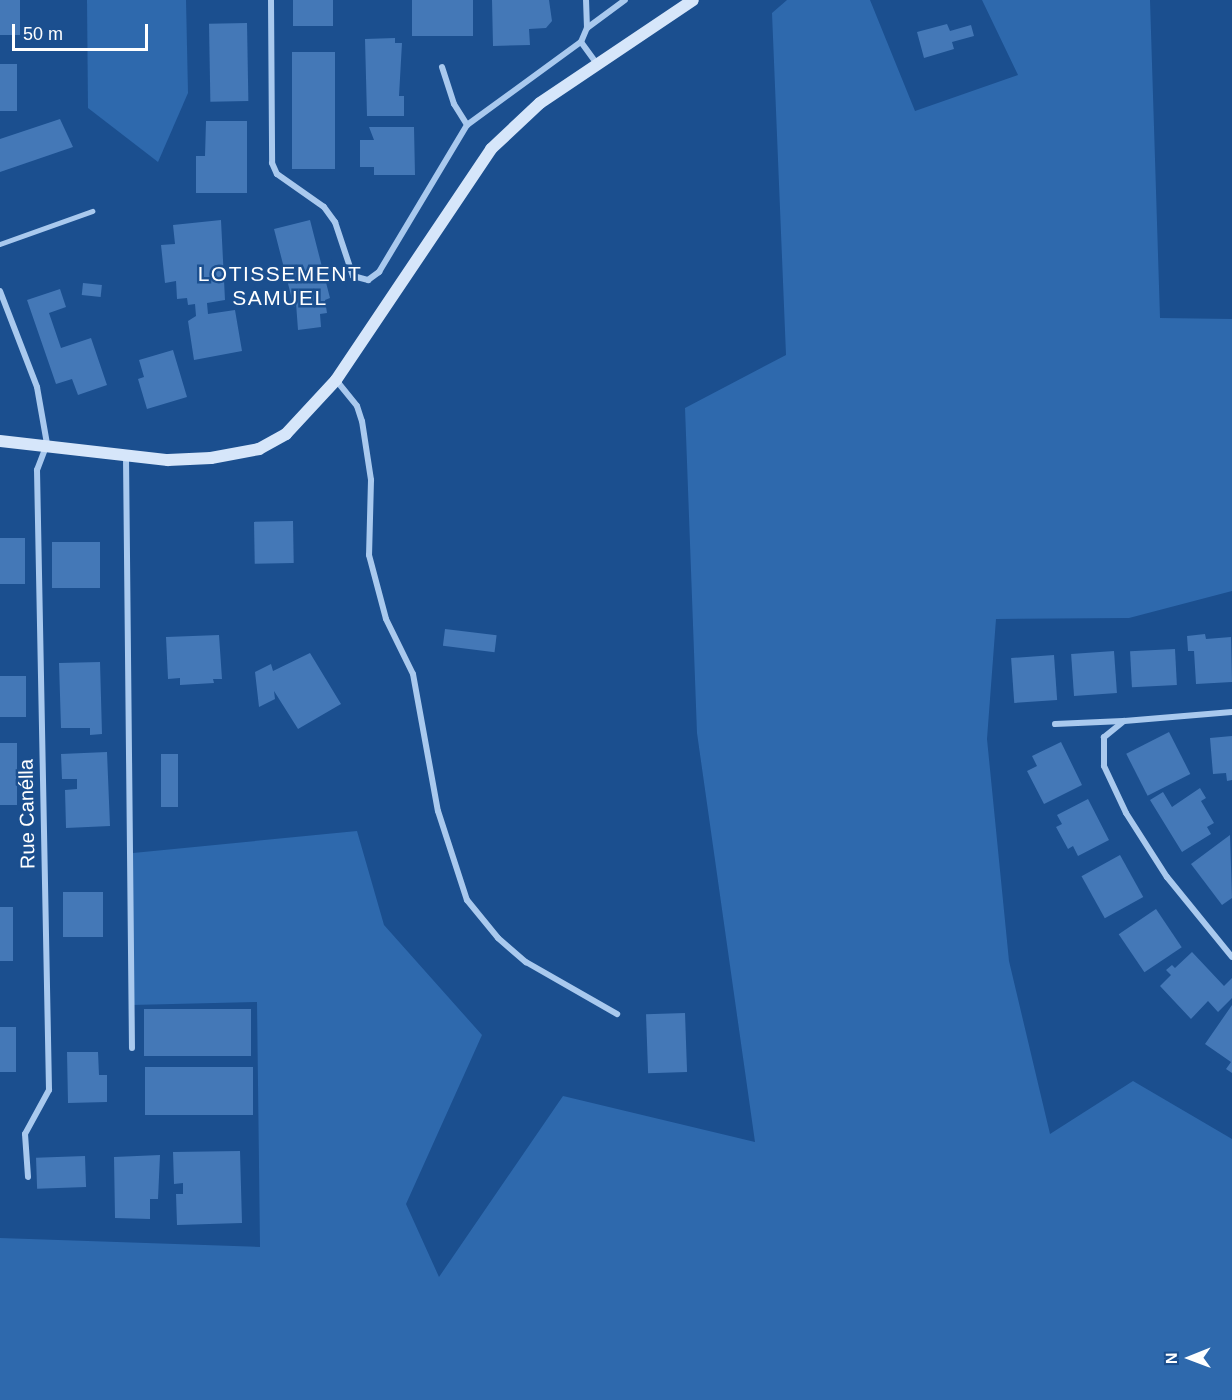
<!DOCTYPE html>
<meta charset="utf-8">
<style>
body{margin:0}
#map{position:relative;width:1232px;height:1400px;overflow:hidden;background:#1b4f8f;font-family:Arial,sans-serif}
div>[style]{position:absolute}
.green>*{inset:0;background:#2e69ad}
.building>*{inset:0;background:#4478b7;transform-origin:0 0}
.lane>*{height:4.5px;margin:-2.25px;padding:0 2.25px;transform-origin:2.25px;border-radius:2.25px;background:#a9c9ee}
.street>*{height:6px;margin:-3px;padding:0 3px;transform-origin:3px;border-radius:3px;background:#a9c9ee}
.secondary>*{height:12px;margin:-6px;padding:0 6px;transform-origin:6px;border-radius:6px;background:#d6e6fa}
span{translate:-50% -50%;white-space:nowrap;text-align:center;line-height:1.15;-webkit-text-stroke:5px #1b4f8f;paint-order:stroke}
.street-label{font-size:20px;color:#fff}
.neighbourhood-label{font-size:21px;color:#fff;letter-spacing:1.5px}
.north{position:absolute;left:1160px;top:1328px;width:60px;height:60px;-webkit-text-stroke:4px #1b4f8f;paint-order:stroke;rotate:269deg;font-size:16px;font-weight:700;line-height:24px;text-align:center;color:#fff}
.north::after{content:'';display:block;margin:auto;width:21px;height:27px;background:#fff;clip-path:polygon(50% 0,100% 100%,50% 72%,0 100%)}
.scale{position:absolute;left:12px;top:24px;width:136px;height:27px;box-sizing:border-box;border:3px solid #fff;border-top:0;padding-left:8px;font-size:18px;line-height:21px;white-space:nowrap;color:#fff;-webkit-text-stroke:4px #1b4f8f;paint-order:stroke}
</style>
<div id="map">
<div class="green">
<div style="clip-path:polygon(87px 0,186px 0,188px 93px,158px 162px,88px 108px)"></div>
<div style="clip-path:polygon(787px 0,870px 0,915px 111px,1018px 75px,982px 0,1150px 0,1160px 318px,1232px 319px,1232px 591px,1129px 618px,996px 619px,987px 739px,1009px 961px,1050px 1134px,1133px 1081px,1232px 1139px,1232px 1400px,0 1400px,0 1238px,260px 1247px,257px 1002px,131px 1005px,133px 853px,357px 831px,384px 925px,482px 1035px,406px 1204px,439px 1277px,563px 1096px,755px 1142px,697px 733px,685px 408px,786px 355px,772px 13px)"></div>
</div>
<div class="building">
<div style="left:0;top:0;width:20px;height:35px"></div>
<div style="left:293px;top:0;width:40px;height:26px"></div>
<div style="left:412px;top:0;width:61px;height:36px"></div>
<div style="clip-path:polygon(492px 0,549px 0,552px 21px,546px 28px,529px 29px,530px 45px,493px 46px)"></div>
<div style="left:247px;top:23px;width:78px;height:38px;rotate:89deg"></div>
<div style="clip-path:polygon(947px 24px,950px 31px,971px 25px,974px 36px,952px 42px,954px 49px,924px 58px,917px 32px)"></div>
<div style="clip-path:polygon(395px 38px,395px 43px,402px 43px,399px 96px,404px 96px,404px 116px,367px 116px,365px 39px)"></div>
<div style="left:335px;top:52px;width:117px;height:43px;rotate:90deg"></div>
<div style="left:0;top:64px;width:17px;height:47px"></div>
<div style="clip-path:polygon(60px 119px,73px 147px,0 172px,0 139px)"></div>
<div style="clip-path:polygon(206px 121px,247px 121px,247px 193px,196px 193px,196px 156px,205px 156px)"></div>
<div style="clip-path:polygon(369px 127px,414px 127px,415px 175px,374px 175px,374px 167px,360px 167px,360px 140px,374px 140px)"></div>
<div style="clip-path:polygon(221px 220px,225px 300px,207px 303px,208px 314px,235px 310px,242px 351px,194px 360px,188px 321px,196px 316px,195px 304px,188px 305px,187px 298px,177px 299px,176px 281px,165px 283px,161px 245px,175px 244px,173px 225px)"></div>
<div style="clip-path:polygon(310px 220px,330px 298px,325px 300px,327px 313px,320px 314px,321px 327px,298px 330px,296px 303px,294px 307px,274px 229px)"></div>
<div style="left:83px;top:283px;width:19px;height:12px;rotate:6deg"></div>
<div style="clip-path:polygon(60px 289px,66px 307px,49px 313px,61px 348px,91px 338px,107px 385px,78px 395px,72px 379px,56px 384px,27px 300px)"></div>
<div style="clip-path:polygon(173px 350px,187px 397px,147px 409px,138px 379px,144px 377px,139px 360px)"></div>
<div style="left:293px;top:521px;width:42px;height:39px;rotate:89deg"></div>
<div style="left:0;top:538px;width:25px;height:46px"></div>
<div style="left:52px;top:542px;width:48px;height:46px"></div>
<div style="left:445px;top:629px;width:52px;height:17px;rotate:7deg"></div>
<div style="clip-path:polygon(1205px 634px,1206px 639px,1231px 637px,1232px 682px,1196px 684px,1194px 651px,1188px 651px,1187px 636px)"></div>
<div style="clip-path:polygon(219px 635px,222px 679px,213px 679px,214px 683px,180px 685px,180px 678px,168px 679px,166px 637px)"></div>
<div style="left:1175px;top:649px;width:36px;height:45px;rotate:87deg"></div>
<div style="left:1114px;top:651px;width:42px;height:43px;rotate:86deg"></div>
<div style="clip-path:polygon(310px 653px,341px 704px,298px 729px,274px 691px,275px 699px,259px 707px,255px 672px,271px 664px,273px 671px)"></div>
<div style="left:1054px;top:655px;width:45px;height:43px;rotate:86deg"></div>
<div style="clip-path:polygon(100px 662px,102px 734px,90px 735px,90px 728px,61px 728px,59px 663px)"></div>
<div style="left:0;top:676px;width:26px;height:41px"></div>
<div style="left:1169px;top:732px;width:47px;height:48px;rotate:63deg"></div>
<div style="clip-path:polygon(1232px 736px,1232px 780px,1227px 781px,1226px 773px,1213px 774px,1210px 738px)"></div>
<div style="clip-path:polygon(1061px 742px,1082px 785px,1044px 804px,1027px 771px,1037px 766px,1032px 756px)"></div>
<div style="left:0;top:743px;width:17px;height:62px"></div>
<div style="clip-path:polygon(107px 752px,110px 826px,66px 828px,65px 790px,77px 789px,77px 779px,62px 779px,61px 754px)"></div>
<div style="left:161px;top:754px;width:17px;height:53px"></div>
<div style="clip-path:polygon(1200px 788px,1206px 798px,1201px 801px,1214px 823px,1207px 827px,1211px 834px,1182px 852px,1150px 800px,1163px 792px,1172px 807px)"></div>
<div style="clip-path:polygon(1088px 799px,1109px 840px,1078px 856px,1073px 846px,1068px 849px,1056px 827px,1062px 824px,1057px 815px)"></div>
<div style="clip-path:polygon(1230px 835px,1232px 898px,1222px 905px,1191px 864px)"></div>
<div style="left:1120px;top:855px;width:48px;height:44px;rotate:61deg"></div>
<div style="left:63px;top:892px;width:40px;height:45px"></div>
<div style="left:0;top:907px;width:13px;height:54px"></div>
<div style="left:1156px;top:909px;width:46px;height:45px;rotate:56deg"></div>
<div style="clip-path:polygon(1192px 952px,1224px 986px,1232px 978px,1232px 998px,1218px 1012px,1208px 1001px,1191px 1019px,1160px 986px,1171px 975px,1166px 970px,1172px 965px,1175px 968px)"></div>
<div style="clip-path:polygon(1232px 1005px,1232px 1073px,1226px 1069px,1231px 1062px,1205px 1044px)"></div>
<div style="left:251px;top:1009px;width:47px;height:107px;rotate:90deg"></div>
<div style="left:685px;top:1013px;width:59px;height:39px;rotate:88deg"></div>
<div style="left:0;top:1027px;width:16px;height:45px"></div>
<div style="clip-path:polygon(67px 1052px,98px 1052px,99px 1075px,107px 1075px,107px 1102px,68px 1103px)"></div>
<div style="left:253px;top:1067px;width:48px;height:108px;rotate:90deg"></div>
<div style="clip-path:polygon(240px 1151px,242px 1223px,177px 1225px,176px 1194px,183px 1194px,183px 1183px,174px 1184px,173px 1152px)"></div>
<div style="clip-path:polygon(160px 1155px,158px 1199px,150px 1199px,150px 1219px,115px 1218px,114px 1157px)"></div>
<div style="left:85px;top:1156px;width:31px;height:49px;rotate:88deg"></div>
</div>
<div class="lane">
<div style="left:0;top:244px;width:98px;rotate:-19.7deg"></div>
</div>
<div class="street">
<div style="left:271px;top:0;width:163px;rotate:89.6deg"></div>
<div style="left:272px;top:163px;width:12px;rotate:66deg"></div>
<div style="left:277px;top:174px;width:57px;rotate:35.1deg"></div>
<div style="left:324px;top:207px;width:19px;rotate:54deg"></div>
<div style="left:335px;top:222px;width:57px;rotate:71.6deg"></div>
<div style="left:353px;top:276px;width:16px;rotate:15deg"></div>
<div style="left:368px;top:280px;width:14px;rotate:-36deg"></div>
<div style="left:379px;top:272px;width:171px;rotate:-59.1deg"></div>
<div style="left:467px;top:125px;width:141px;rotate:-36.1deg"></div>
<div style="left:581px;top:42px;width:15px;rotate:-67deg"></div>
<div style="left:587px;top:28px;width:28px;rotate:-92deg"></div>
<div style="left:587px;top:28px;width:47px;rotate:-36.4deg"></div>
<div style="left:581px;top:42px;width:26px;rotate:54deg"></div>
<div style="left:442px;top:67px;width:39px;rotate:72deg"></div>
<div style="left:454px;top:104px;width:25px;rotate:58deg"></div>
<div style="left:0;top:291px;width:103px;rotate:68.9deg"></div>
<div style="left:37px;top:387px;width:58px;rotate:80deg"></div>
<div style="left:47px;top:444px;width:28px;rotate:111deg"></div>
<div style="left:37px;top:470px;width:620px;rotate:88.89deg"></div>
<div style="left:49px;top:1090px;width:50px;rotate:118.6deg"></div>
<div style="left:25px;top:1134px;width:43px;rotate:86deg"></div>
<div style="left:336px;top:380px;width:33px;rotate:51deg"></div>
<div style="left:357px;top:406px;width:16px;rotate:72deg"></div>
<div style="left:362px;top:421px;width:60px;rotate:81.3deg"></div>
<div style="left:371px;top:480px;width:75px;rotate:91.5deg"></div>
<div style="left:369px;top:555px;width:66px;rotate:75.1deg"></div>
<div style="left:386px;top:619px;width:61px;rotate:63.9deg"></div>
<div style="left:413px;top:674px;width:139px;rotate:79.7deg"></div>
<div style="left:438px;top:811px;width:94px;rotate:72deg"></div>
<div style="left:467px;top:900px;width:49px;rotate:50.8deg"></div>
<div style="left:498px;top:938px;width:37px;rotate:41deg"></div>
<div style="left:526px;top:962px;width:105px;rotate:29.7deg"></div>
<div style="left:126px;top:457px;width:591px;rotate:89.42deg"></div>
<div style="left:1232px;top:712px;width:108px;rotate:175.2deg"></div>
<div style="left:1124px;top:721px;width:26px;rotate:141deg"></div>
<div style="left:1104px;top:737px;width:29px;rotate:90deg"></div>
<div style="left:1104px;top:766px;width:52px;rotate:64.9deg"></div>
<div style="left:1126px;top:813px;width:76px;rotate:57.4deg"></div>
<div style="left:1167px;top:877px;width:103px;rotate:50.9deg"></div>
<div style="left:1055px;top:724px;width:68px;rotate:-2.5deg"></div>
</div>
<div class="secondary">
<div style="left:0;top:441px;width:169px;rotate:6.5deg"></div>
<div style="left:168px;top:460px;width:43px;rotate:-2.7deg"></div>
<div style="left:211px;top:458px;width:49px;rotate:-10.6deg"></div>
<div style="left:259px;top:449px;width:31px;rotate:-29deg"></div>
<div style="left:286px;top:434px;width:74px;rotate:-47.2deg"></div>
<div style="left:336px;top:380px;width:278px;rotate:-56.1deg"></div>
<div style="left:491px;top:149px;width:67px;rotate:-43.2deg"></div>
<div style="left:540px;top:103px;width:184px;rotate:-33.9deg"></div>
</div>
<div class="street-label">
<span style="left:27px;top:814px;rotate:-91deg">Rue Canélla</span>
</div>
<div class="neighbourhood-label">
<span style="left:280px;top:286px">LOTISSEMENT<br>SAMUEL</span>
</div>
<div class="north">N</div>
<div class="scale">50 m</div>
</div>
